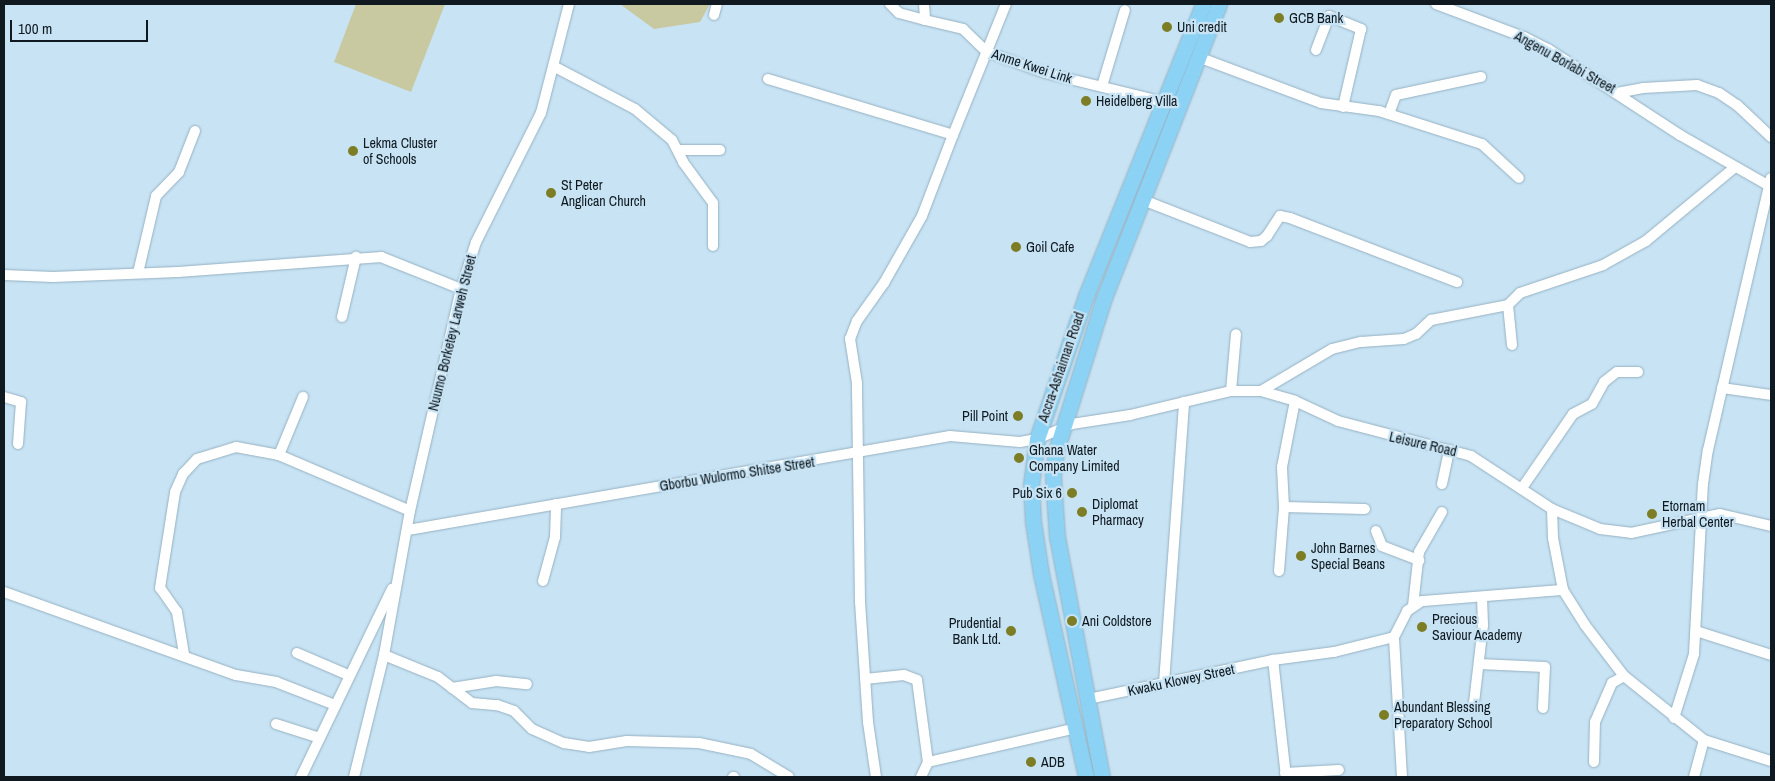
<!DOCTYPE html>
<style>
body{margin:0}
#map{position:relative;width:1775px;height:781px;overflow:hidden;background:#c7e3f4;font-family:"Archivo Narrow",sans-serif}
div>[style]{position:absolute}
.green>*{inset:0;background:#c8c9a0}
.roads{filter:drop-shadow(0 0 1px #96b1c1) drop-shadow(0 0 1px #96b1c1)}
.minor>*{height:10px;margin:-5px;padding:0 5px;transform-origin:5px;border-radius:5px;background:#fff}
.primary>*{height:15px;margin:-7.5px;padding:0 7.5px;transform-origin:7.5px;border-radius:7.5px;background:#8bd2f4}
.dots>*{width:14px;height:14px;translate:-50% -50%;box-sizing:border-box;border:2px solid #c7e3f4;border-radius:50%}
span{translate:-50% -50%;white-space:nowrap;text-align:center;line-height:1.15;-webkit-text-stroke:4.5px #c7e3f4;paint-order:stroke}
.poi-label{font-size:14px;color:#0f191f}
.left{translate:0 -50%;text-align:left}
.right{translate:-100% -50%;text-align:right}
.street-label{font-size:14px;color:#0f191f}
.frame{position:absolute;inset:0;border:5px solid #0f191f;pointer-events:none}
.scale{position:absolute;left:10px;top:20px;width:138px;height:22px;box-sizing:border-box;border:2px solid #0f191f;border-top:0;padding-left:6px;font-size:15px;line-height:18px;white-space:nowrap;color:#0f191f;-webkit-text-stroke:4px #c7e3f4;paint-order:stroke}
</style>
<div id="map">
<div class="green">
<div style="clip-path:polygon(356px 4px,445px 4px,411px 92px,334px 62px)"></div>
<div style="clip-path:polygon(620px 4px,710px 4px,700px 22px,654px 29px)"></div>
</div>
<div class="roads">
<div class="minor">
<div style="left:890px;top:4px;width:13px;rotate:45deg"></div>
<div style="left:899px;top:13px;width:27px;rotate:15deg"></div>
<div style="left:924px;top:4px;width:16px;rotate:86deg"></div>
<div style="left:925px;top:20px;width:39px;rotate:13deg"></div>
<div style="left:963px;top:29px;width:33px;rotate:44deg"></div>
<div style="left:987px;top:52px;width:62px;rotate:19.9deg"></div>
<div style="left:1045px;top:73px;width:122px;rotate:13.7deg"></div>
<div style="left:1436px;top:4px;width:94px;rotate:20.6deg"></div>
<div style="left:1524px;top:37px;width:27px;rotate:27deg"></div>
<div style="left:1548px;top:49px;width:158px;rotate:33.1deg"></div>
<div style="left:1680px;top:135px;width:105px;rotate:29.7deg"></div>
<div style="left:714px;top:15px;width:11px;rotate:-75deg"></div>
<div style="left:1316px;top:50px;width:36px;rotate:-69deg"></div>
<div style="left:1329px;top:16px;width:35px;rotate:22deg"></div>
<div style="left:1361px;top:29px;width:80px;rotate:103deg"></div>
<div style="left:1198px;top:57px;width:131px;rotate:20.5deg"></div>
<div style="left:1321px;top:103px;width:59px;rotate:7.9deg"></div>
<div style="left:1379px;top:111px;width:108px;rotate:17.8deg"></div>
<div style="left:1482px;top:144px;width:50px;rotate:42.6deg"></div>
<div style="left:555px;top:67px;width:90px;rotate:27.7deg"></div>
<div style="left:635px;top:109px;width:48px;rotate:40deg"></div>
<div style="left:672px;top:140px;width:25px;rotate:63deg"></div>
<div style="left:683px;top:162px;width:51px;rotate:53.8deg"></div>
<div style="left:713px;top:203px;width:43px;rotate:90deg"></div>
<div style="left:768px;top:79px;width:193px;rotate:16.8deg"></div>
<div style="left:953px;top:135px;width:141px;rotate:-68deg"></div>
<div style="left:1102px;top:86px;width:79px;rotate:-73.2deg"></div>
<div style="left:1617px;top:93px;width:26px;rotate:-11deg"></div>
<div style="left:1643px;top:88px;width:54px;rotate:-3.2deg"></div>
<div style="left:1697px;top:85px;width:23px;rotate:20deg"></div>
<div style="left:1719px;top:93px;width:22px;rotate:34deg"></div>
<div style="left:1737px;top:105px;width:47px;rotate:43.3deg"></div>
<div style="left:1389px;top:114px;width:20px;rotate:-70deg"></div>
<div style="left:1396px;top:95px;width:87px;rotate:-12deg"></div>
<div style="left:679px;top:150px;width:41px"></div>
<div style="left:1143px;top:200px;width:115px;rotate:21.4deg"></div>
<div style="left:1250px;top:242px;width:11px;rotate:-5deg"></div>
<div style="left:1261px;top:241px;width:8px;rotate:-40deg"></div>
<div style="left:1267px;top:236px;width:24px;rotate:-57deg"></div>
<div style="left:1280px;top:216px;width:10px;rotate:11deg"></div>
<div style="left:1290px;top:218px;width:179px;rotate:21deg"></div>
<div style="left:138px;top:273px;width:79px;rotate:-76.8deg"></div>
<div style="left:156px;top:196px;width:33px;rotate:-46deg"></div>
<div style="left:179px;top:172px;width:44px;rotate:-68.7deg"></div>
<div style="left:4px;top:275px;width:49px;rotate:2.3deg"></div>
<div style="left:53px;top:277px;width:125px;rotate:-2.3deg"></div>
<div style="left:178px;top:272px;width:204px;rotate:-4.2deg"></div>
<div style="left:381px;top:257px;width:86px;rotate:21.8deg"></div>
<div style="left:342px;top:317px;width:62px;rotate:-76.9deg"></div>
<div style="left:1512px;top:345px;width:40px;rotate:-95.7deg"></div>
<div style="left:1508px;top:305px;width:17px;rotate:-45deg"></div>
<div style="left:1520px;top:293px;width:88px;rotate:-18.6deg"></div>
<div style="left:1603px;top:265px;width:49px;rotate:-29.2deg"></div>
<div style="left:1646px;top:241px;width:114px;rotate:-39.7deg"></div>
<div style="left:1722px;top:388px;width:49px;rotate:8.1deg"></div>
<div style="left:1231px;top:391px;width:57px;rotate:-85deg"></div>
<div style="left:1261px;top:391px;width:82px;rotate:-30.6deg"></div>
<div style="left:1332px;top:349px;width:30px;rotate:-14deg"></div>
<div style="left:1361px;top:342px;width:43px;rotate:-4deg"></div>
<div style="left:1404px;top:339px;width:13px;rotate:-23deg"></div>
<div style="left:1416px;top:334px;width:21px;rotate:-43deg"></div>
<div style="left:1431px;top:320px;width:78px;rotate:-11deg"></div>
<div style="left:4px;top:397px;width:18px;rotate:16deg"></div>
<div style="left:21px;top:402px;width:42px;rotate:94.1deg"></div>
<div style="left:279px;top:455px;width:63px;rotate:-67.5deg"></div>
<div style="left:1442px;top:484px;width:35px;rotate:-78deg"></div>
<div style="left:1522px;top:488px;width:90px;rotate:-55.4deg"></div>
<div style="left:1573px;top:414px;width:21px;rotate:-28deg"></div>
<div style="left:1592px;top:404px;width:25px;rotate:-61deg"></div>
<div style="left:1604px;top:382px;width:16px;rotate:-38deg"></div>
<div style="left:1617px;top:372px;width:21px"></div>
<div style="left:1284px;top:507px;width:81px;rotate:1.4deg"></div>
<div style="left:1552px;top:509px;width:29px;rotate:88deg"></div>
<div style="left:1553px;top:538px;width:53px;rotate:79.1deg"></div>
<div style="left:1563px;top:590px;width:41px;rotate:57.8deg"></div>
<div style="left:1585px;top:625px;width:64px;rotate:52.6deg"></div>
<div style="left:1624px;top:676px;width:102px;rotate:38.7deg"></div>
<div style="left:1704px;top:740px;width:70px;rotate:17.4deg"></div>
<div style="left:408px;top:530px;width:550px;rotate:-9.84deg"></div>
<div style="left:950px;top:436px;width:70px;rotate:4.9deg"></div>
<div style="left:1020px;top:442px;width:17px;rotate:-10deg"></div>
<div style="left:1037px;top:439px;width:38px;rotate:-23deg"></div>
<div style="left:1072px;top:424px;width:59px;rotate:-8.8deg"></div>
<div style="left:1130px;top:415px;width:104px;rotate:-13.4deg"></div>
<div style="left:1231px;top:391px;width:30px"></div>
<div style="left:1261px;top:391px;width:35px;rotate:16deg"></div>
<div style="left:1295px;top:401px;width:47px;rotate:24.9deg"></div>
<div style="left:1338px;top:421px;width:138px;rotate:14.7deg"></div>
<div style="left:1471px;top:456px;width:97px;rotate:33.2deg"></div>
<div style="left:1552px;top:509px;width:52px;rotate:22.6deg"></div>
<div style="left:1600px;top:529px;width:31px;rotate:7deg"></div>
<div style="left:1631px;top:533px;width:91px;rotate:-12.1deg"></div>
<div style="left:1720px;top:514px;width:52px;rotate:13.2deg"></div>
<div style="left:1376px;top:531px;width:16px;rotate:68deg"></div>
<div style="left:1382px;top:546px;width:40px;rotate:21deg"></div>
<div style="left:1279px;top:571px;width:64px;rotate:-85.5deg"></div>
<div style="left:1284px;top:507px;width:40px;rotate:-92.9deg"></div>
<div style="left:1282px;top:467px;width:67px;rotate:-78.9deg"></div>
<div style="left:543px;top:581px;width:46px;rotate:-74.7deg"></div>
<div style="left:555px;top:537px;width:33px;rotate:-88deg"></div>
<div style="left:4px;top:592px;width:246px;rotate:19.7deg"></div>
<div style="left:236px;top:675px;width:41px;rotate:9.9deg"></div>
<div style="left:276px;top:682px;width:63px;rotate:21.3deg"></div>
<div style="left:1413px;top:606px;width:54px;rotate:-83.7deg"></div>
<div style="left:1419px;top:552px;width:46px;rotate:-60.1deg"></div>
<div style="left:1696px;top:631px;width:79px;rotate:17.7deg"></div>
<div style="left:297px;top:653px;width:56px;rotate:23.3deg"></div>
<div style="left:184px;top:654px;width:43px;rotate:-99.5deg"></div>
<div style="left:177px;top:612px;width:29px;rotate:-125deg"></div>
<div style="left:160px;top:588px;width:97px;rotate:-81.1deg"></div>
<div style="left:175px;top:492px;width:20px;rotate:-66deg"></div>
<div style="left:183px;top:474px;width:21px;rotate:-47deg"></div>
<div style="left:197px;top:459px;width:41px;rotate:-17.1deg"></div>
<div style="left:236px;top:447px;width:44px;rotate:10.5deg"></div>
<div style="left:279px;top:455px;width:142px;rotate:23.1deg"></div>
<div style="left:384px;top:655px;width:58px;rotate:22.2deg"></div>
<div style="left:438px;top:677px;width:43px;rotate:37.4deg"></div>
<div style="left:472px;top:703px;width:25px;rotate:5deg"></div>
<div style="left:497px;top:705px;width:18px;rotate:19deg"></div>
<div style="left:514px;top:711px;width:25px;rotate:45deg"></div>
<div style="left:532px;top:729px;width:35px;rotate:24deg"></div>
<div style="left:564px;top:743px;width:25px;rotate:9deg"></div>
<div style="left:589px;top:747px;width:38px;rotate:-9deg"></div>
<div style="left:627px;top:741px;width:72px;rotate:1.6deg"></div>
<div style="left:699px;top:743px;width:53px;rotate:11.9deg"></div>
<div style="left:751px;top:754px;width:44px;rotate:31.2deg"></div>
<div style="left:1479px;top:664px;width:66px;rotate:2.6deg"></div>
<div style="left:1545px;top:667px;width:41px;rotate:92.8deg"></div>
<div style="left:865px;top:679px;width:39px;rotate:-6deg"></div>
<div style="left:904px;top:675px;width:14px;rotate:21deg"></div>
<div style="left:917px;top:680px;width:83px;rotate:82.4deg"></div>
<div style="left:928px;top:762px;width:17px;rotate:115deg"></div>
<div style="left:1164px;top:683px;width:282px;rotate:-85.9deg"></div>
<div style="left:452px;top:688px;width:45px;rotate:-9deg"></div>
<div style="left:496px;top:681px;width:31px;rotate:6deg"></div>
<div style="left:1088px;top:699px;width:189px;rotate:-11.9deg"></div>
<div style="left:1474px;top:703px;width:79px;rotate:-83.4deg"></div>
<div style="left:1483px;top:625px;width:28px;rotate:-92deg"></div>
<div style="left:1674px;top:718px;width:67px;rotate:-72.6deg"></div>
<div style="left:1694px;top:654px;width:170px;rotate:-87deg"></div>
<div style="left:1703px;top:484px;width:34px;rotate:-82deg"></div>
<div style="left:1708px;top:450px;width:279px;rotate:-77deg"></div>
<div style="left:276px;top:724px;width:46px;rotate:17.7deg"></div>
<div style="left:928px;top:762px;width:153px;rotate:-12.9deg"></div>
<div style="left:1594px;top:762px;width:40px;rotate:-88.6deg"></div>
<div style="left:1595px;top:722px;width:43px;rotate:-66.4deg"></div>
<div style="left:1612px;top:683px;width:14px;rotate:-30deg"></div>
<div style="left:1285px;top:773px;width:54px;rotate:-3.2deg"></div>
<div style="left:301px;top:777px;width:209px;rotate:-64.2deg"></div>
<div style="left:354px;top:777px;width:126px;rotate:-76.2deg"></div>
<div style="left:384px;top:655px;width:146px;rotate:-79.8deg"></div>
<div style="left:410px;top:511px;width:228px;rotate:-77.1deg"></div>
<div style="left:461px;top:289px;width:49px;rotate:-72.3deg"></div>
<div style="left:476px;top:242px;width:144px;rotate:-63.3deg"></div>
<div style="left:541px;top:113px;width:113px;rotate:-75.6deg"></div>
<div style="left:733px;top:777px;width:1px"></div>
<div style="left:876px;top:777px;width:56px;rotate:-98.3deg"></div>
<div style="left:868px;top:722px;width:120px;rotate:-93.8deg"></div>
<div style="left:860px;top:602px;width:219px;rotate:-90.8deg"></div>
<div style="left:857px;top:383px;width:45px;rotate:-99deg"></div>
<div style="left:850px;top:339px;width:19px;rotate:-69deg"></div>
<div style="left:857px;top:321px;width:47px;rotate:-54.6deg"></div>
<div style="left:884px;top:283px;width:77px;rotate:-60.4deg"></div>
<div style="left:922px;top:216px;width:87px;rotate:-69.1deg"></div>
<div style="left:1286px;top:777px;width:118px;rotate:-96.3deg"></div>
<div style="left:1273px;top:660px;width:62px;rotate:-7.5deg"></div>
<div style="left:1334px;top:652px;width:62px;rotate:-14deg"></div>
<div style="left:1402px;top:777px;width:140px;rotate:-93.3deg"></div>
<div style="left:1394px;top:637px;width:29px;rotate:-63deg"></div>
<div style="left:1407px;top:611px;width:18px;rotate:-34deg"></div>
<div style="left:1422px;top:601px;width:141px;rotate:-4.5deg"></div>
<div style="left:1694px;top:777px;width:38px;rotate:-75deg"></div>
</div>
<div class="primary">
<div style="left:1086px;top:777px;width:208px;rotate:-102.5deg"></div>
<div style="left:1041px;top:574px;width:53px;rotate:-98.7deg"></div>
<div style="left:1033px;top:522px;width:37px;rotate:-93deg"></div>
<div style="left:1031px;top:485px;width:46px;rotate:-82.6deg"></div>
<div style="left:1037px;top:439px;width:154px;rotate:-71.1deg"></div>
<div style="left:1087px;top:293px;width:311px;rotate:-68.1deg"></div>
<div style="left:1102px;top:777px;width:244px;rotate:-100.6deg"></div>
<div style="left:1057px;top:537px;width:61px;rotate:-93.8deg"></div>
<div style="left:1053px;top:476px;width:25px;rotate:-83deg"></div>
<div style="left:1056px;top:451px;width:160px;rotate:-72.6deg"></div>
<div style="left:1104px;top:298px;width:316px;rotate:-68.6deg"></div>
</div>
</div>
<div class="dots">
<div style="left:1279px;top:18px;background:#7d7d25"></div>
<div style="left:1167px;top:27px;background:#7d7d25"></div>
<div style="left:1086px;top:101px;background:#7d7d25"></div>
<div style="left:353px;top:151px;background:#7d7d25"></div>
<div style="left:551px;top:193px;background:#7d7d25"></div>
<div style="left:1016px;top:247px;background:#7d7d25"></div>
<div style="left:1018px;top:416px;background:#7d7d25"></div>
<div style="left:1019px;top:458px;background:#7d7d25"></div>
<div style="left:1072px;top:493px;background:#7d7d25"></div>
<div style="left:1082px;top:512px;background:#7d7d25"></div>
<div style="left:1652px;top:514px;background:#7d7d25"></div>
<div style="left:1301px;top:556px;background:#7d7d25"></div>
<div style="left:1072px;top:621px;background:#7d7d25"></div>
<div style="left:1422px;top:627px;background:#7d7d25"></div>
<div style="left:1011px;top:631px;background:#7d7d25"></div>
<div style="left:1384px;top:715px;background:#7d7d25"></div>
<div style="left:1031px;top:762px;background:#7d7d25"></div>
</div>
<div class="poi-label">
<span class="left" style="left:1289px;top:18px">GCB Bank</span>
<span class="left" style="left:1177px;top:27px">Uni credit</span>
<span class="left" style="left:1096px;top:101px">Heidelberg Villa</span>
<span class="left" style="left:363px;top:151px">Lekma Cluster<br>of Schools</span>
<span class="left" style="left:561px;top:193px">St Peter<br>Anglican Church</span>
<span class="left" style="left:1026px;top:247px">Goil Cafe</span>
<span class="right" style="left:1008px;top:416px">Pill Point</span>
<span class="left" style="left:1029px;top:458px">Ghana Water<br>Company Limited</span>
<span class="right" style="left:1062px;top:493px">Pub Six 6</span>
<span class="left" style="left:1092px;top:512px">Diplomat<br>Pharmacy</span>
<span class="left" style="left:1662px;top:514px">Etornam<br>Herbal Center</span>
<span class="left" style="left:1311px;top:556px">John Barnes<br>Special Beans</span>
<span class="left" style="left:1432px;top:627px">Precious<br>Saviour Academy</span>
<span class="left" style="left:1082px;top:621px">Ani Coldstore</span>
<span class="right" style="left:1001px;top:631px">Prudential<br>Bank Ltd.</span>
<span class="left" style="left:1394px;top:715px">Abundant Blessing<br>Preparatory School</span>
<span class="left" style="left:1041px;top:762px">ADB</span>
</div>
<div class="street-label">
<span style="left:1565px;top:62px;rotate:29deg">Angenu Borlabi Street</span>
<span style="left:1032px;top:66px;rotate:18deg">Anme Kwei Link</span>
<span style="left:452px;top:333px;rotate:-76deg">Nuumo Borketey Larweh Street</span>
<span style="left:1061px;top:367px;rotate:-71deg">Accra-Ashaiman Road</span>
<span style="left:1423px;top:444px;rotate:13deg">Leisure Road</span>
<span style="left:737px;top:474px;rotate:-9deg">Gborbu Wulormo Shitse Street</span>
<span style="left:1181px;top:680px;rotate:-12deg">Kwaku Klowey Street</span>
</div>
<div class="frame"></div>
<div class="scale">100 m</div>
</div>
